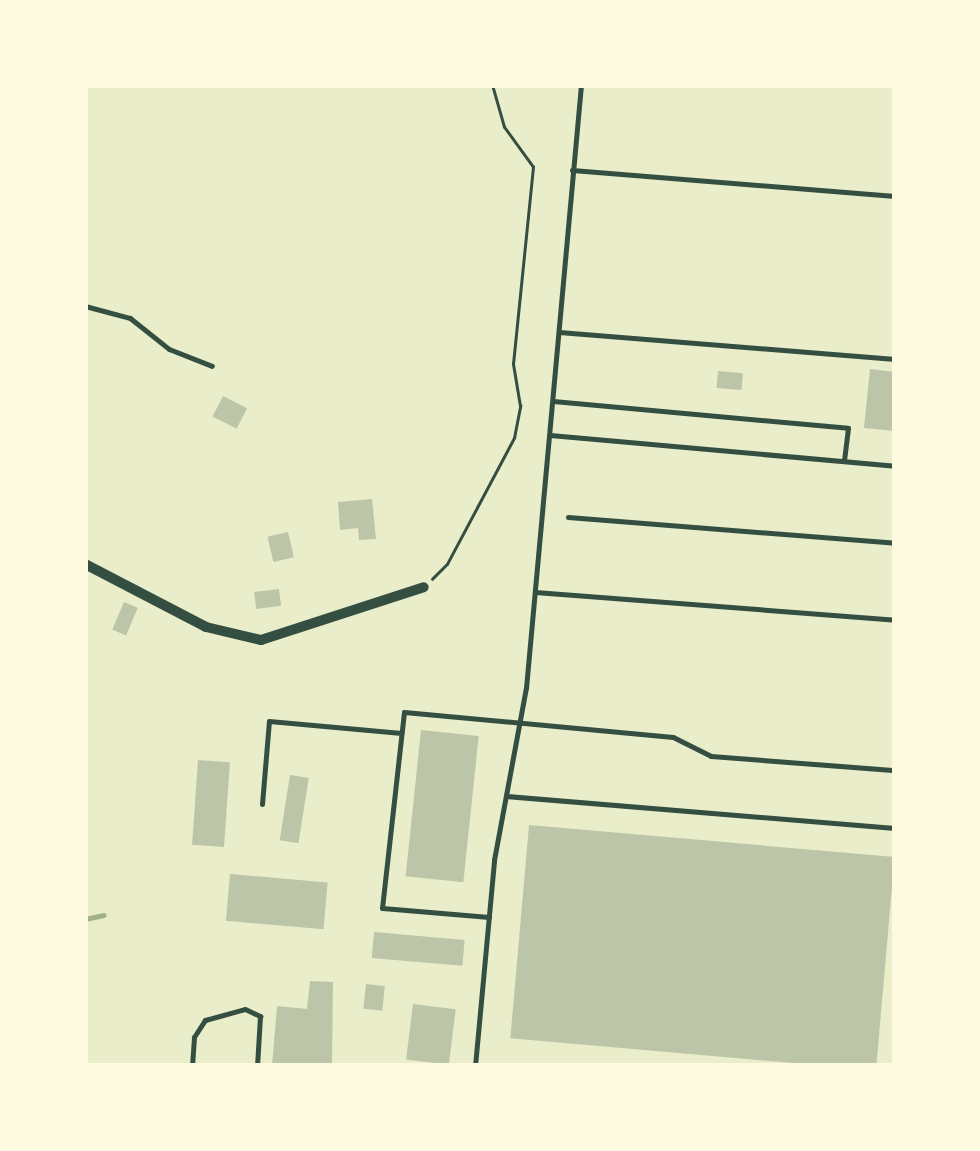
<!DOCTYPE html>
<style>
body{margin:0}
#map{position:relative;width:980px;height:1151px;overflow:hidden;background:#e9edc9;font-family:"Times New Roman",serif}
div>[style]{position:absolute}
.stream>*{height:5px;margin:-2.5px;padding:0 2.5px;transform-origin:2.5px;border-radius:2.5px;background:#a3b18a}
.building>*{inset:0;background:#bcc5a7;transform-origin:0 0}
.path>*{height:2.5px;margin:-1.25px;padding:0 1.25px;transform-origin:1.25px;border-radius:1.25px;background:#344e41}
.service>*{height:5px;margin:-2.5px;padding:0 2.5px;transform-origin:2.5px;border-radius:2.5px;background:#344e41}
.minor>*{height:10px;margin:-5px;padding:0 5px;transform-origin:5px;border-radius:5px;background:#344e41}
span{translate:-50% -50%;white-space:nowrap;text-align:center;line-height:1.15;-webkit-text-stroke:8px #fefae0;paint-order:stroke}
.frame{position:absolute;inset:0;border:88px solid #fefae0;pointer-events:none}
</style>
<div id="map">
<div class="stream">
<div style="left:85px;top:919px;width:19px;rotate:-12deg"></div>
</div>
<div class="building">
<div style="clip-path:polygon(870px 369px,895px 372px,895px 431px,864px 428px)"></div>
<div style="left:718px;top:371px;width:25px;height:17px;rotate:5deg"></div>
<div style="left:223px;top:396px;width:27px;height:23px;rotate:27deg"></div>
<div style="clip-path:polygon(372px 499px,376px 539px,359px 540px,358px 528px,340px 530px,338px 502px)"></div>
<div style="left:288px;top:532px;width:26px;height:21px;rotate:77deg"></div>
<div style="left:279px;top:589px;width:17px;height:25px;rotate:83deg"></div>
<div style="left:124px;top:602px;width:15px;height:30px;rotate:23deg"></div>
<div style="left:421px;top:730px;width:58px;height:147px;rotate:6deg"></div>
<div style="left:198px;top:760px;width:32px;height:85px;rotate:4deg"></div>
<div style="left:290px;top:775px;width:19px;height:66px;rotate:9deg"></div>
<div style="left:529px;top:825px;width:367px;height:214px;rotate:5deg"></div>
<div style="left:230px;top:874px;width:98px;height:47px;rotate:5deg"></div>
<div style="left:374px;top:932px;width:91px;height:26px;rotate:5deg"></div>
<div style="clip-path:polygon(310px 981px,333px 982px,332px 1066px,272px 1066px,277px 1006px,307px 1009px)"></div>
<div style="left:366px;top:984px;width:19px;height:25px;rotate:6deg"></div>
<div style="left:413px;top:1004px;width:43px;height:56px;rotate:7deg"></div>
</div>
<div class="path">
<div style="left:432px;top:579px;width:21px;rotate:-45deg"></div>
<div style="left:447px;top:564px;width:143px;rotate:-62deg"></div>
<div style="left:514px;top:438px;width:33px;rotate:-79deg"></div>
<div style="left:520px;top:406px;width:43px;rotate:-99.5deg"></div>
<div style="left:513px;top:364px;width:198px;rotate:-84.2deg"></div>
<div style="left:533px;top:167px;width:49px;rotate:-125.9deg"></div>
<div style="left:504px;top:127px;width:44px;rotate:-105.9deg"></div>
</div>
<div class="service">
<div style="left:572px;top:170px;width:324px;rotate:4.6deg"></div>
<div style="left:85px;top:306px;width:47px;rotate:14.9deg"></div>
<div style="left:130px;top:318px;width:50px;rotate:38.5deg"></div>
<div style="left:169px;top:349px;width:46px;rotate:21.6deg"></div>
<div style="left:559px;top:332px;width:337px;rotate:4.6deg"></div>
<div style="left:553px;top:401px;width:296px;rotate:5.2deg"></div>
<div style="left:848px;top:428px;width:33px;rotate:97deg"></div>
<div style="left:550px;top:435px;width:346px;rotate:5.1deg"></div>
<div style="left:568px;top:517px;width:328px;rotate:4.5deg"></div>
<div style="left:535px;top:592px;width:361px;rotate:4.4deg"></div>
<div style="left:506px;top:796px;width:390px;rotate:4.7deg"></div>
<div style="left:262px;top:804px;width:83px;rotate:-85.2deg"></div>
<div style="left:269px;top:721px;width:133px;rotate:5.2deg"></div>
<div style="left:489px;top:917px;width:107px;rotate:-175.2deg"></div>
<div style="left:382px;top:908px;width:197px;rotate:-83.6deg"></div>
<div style="left:404px;top:712px;width:270px;rotate:5.3deg"></div>
<div style="left:673px;top:737px;width:42px;rotate:26.6deg"></div>
<div style="left:711px;top:756px;width:185px;rotate:4.4deg"></div>
<div style="left:192px;top:1066px;width:29px;rotate:-86deg"></div>
<div style="left:194px;top:1037px;width:20px;rotate:-57deg"></div>
<div style="left:205px;top:1020px;width:41px;rotate:-15.4deg"></div>
<div style="left:245px;top:1009px;width:17px;rotate:25deg"></div>
<div style="left:260px;top:1016px;width:50px;rotate:93.4deg"></div>
<div style="left:475px;top:1066px;width:207px;rotate:-84.7deg"></div>
<div style="left:494px;top:860px;width:175px;rotate:-79.5deg"></div>
<div style="left:526px;top:688px;width:606px;rotate:-84.79deg"></div>
</div>
<div class="minor">
<div style="left:85px;top:564px;width:136px;rotate:27.5deg"></div>
<div style="left:206px;top:627px;width:57px;rotate:13.3deg"></div>
<div style="left:261px;top:640px;width:171px;rotate:-18deg"></div>
</div>
<div class="frame"></div>
</div>
